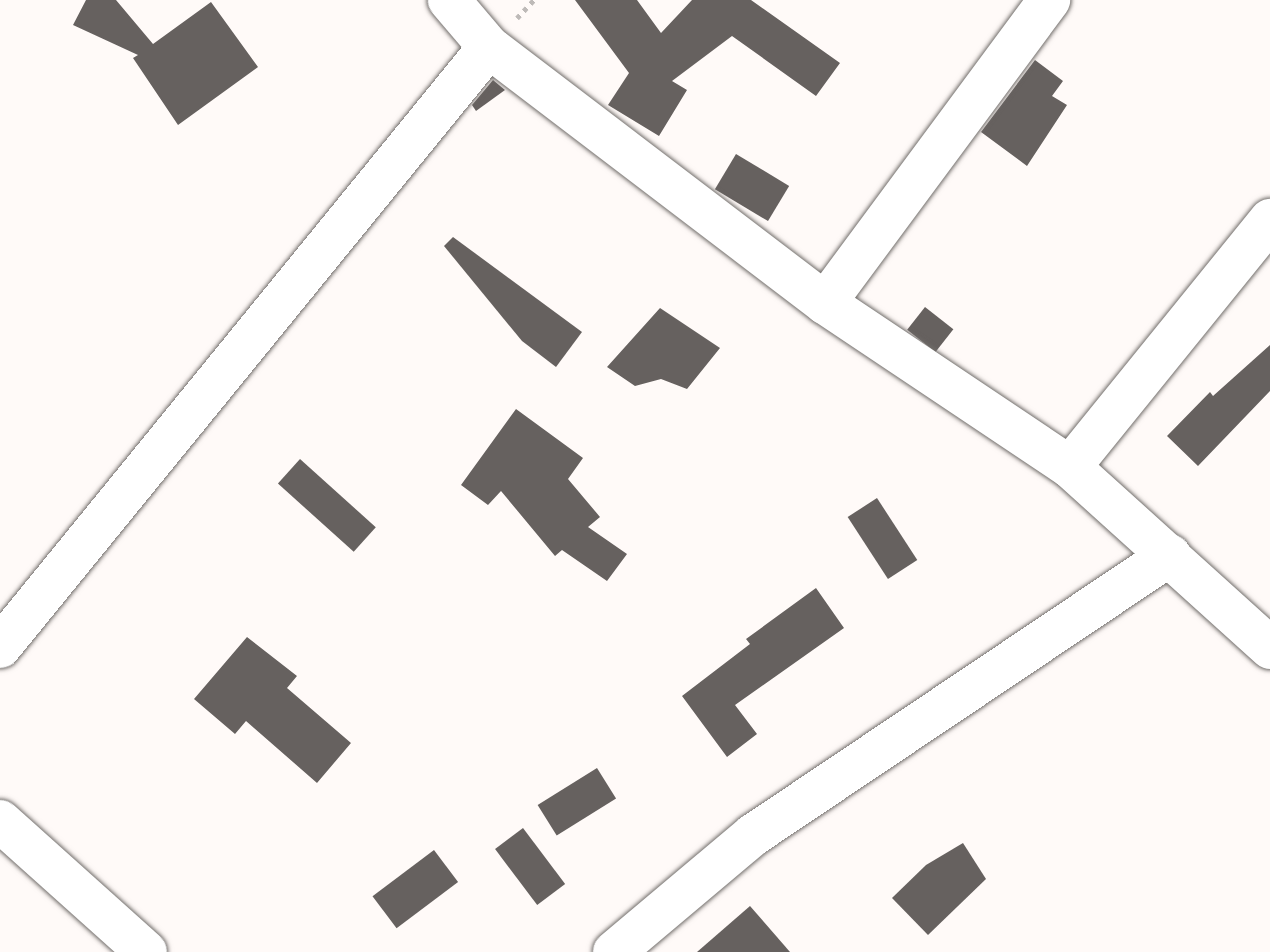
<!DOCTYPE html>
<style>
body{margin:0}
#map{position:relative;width:1270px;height:952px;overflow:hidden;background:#fffaf8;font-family:Inter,sans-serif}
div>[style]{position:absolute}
.building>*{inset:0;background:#66615f;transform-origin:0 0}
.path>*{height:5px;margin-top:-2.5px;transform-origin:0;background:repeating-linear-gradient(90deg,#bebab8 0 4px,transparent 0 10px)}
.roads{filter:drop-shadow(0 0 2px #726e6b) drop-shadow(0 0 2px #726e6b)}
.street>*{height:42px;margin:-21px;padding:0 21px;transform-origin:21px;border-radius:21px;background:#fff}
span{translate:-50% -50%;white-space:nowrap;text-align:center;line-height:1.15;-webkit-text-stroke:8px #fff;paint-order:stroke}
</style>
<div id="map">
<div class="building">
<div style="clip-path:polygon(86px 0,116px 0,153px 44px,211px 2px,258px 67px,178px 125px,133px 58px,138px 55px,73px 25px)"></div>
<div style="clip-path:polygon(575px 0,637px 0,661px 33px,692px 0,751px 0,840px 63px,816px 96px,732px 36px,672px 81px,687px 90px,659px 136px,608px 105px,629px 73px)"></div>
<div style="clip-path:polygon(1035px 60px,1063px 81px,1052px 96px,1067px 105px,1027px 166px,981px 132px)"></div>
<div style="clip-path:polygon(493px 80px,505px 90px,476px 111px,472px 105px)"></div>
<div style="left:736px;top:154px;width:62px;height:41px;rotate:31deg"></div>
<div style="clip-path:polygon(453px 237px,582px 332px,556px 367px,522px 341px,444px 246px)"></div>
<div style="left:925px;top:307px;width:36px;height:29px;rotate:38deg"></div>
<div style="clip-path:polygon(660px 308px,720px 348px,687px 389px,661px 379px,635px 386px,607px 367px)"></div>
<div style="clip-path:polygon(1270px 345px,1270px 391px,1198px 466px,1167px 436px,1210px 392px,1213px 396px)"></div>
<div style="clip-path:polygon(516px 409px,583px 458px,568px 479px,600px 517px,588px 527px,627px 554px,607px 581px,562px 550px,555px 556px,501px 491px,488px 505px,461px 485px)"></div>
<div style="left:300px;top:459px;width:102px;height:33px;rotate:42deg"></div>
<div style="left:877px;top:498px;width:74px;height:35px;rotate:57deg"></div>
<div style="clip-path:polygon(816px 588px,844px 628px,735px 705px,757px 734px,727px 757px,682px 696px,750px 644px,746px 639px)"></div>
<div style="clip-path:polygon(247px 637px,297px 676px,287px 688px,351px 743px,317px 783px,246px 721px,235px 734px,194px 699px)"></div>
<div style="left:597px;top:768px;width:36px;height:70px;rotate:58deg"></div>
<div style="left:523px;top:828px;width:70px;height:35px;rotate:53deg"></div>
<div style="clip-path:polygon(963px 843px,986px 879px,928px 935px,892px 898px,926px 865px)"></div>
<div style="left:434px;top:850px;width:40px;height:77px;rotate:53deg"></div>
<div style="clip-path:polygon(750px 906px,790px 952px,697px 952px)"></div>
</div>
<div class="path">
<div style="left:517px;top:18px;width:25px;rotate:-47deg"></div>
</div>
<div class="roads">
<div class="street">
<div style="left:489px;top:47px;width:422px;rotate:37.3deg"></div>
<div style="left:825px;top:303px;width:295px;rotate:33.8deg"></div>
<div style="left:1070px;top:467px;width:270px;rotate:42.1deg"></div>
<div style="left:825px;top:303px;width:377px;rotate:-53.5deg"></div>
<div style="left:1070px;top:467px;width:318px;rotate:-51deg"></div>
<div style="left:0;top:647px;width:774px;rotate:-50.82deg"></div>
<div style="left:489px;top:47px;width:62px;rotate:-130.4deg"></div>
<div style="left:0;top:821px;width:196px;rotate:41.9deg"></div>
<div style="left:614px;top:952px;width:182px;rotate:-40.1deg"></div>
<div style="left:753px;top:835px;width:502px;rotate:-33.88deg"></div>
</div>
</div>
</div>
